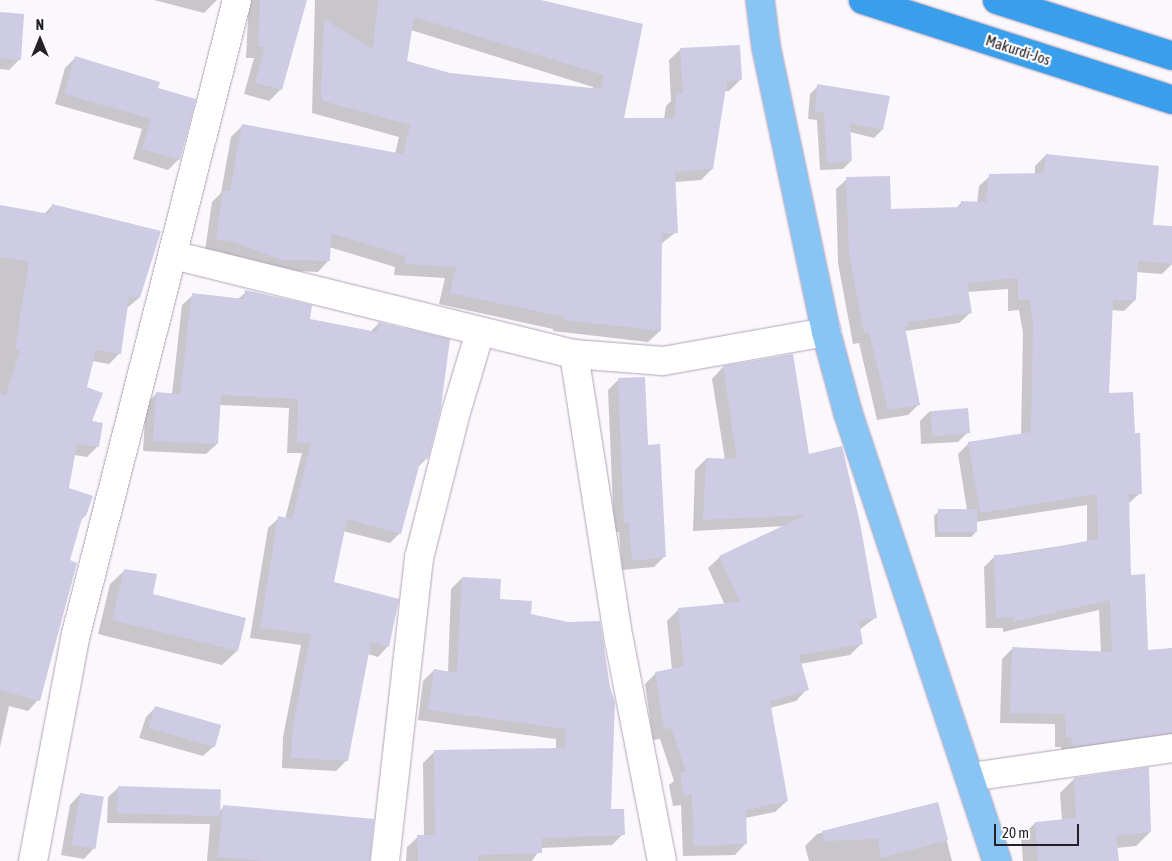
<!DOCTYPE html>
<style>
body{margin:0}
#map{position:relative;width:1172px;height:861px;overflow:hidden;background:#fbf8fd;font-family:"Asap Condensed",sans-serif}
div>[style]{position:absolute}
.shadow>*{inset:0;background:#0003}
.building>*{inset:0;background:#cecbe4;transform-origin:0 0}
.roads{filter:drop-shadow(0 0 1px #b2a3b8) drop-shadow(0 0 1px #b2a3b8)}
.minor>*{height:28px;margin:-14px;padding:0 14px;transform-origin:14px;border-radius:14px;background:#fff}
.major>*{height:28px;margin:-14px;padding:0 14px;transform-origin:14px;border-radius:14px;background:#88c5f4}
.highway>*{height:28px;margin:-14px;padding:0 14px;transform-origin:14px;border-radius:14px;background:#399fec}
span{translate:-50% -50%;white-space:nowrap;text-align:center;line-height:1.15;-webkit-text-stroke:4.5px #fff;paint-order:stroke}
.street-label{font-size:15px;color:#251f27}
.north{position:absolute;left:15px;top:15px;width:50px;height:50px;-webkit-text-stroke:4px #fff;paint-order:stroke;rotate:0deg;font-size:14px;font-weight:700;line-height:20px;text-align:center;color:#251f27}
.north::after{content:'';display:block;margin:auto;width:18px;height:22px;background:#251f27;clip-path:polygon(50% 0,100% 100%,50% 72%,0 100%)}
.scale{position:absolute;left:994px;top:824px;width:85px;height:22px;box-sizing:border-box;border:2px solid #251f27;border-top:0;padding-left:6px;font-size:15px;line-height:18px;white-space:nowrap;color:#251f27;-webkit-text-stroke:4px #fff;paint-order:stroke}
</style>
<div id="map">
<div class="shadow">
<div style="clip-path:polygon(154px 0,217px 0,204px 13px)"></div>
<div style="clip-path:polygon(249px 0,306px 0,281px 89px,269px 101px,244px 94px,254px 58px,246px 58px)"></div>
<div style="clip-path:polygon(evenodd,315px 0,537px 0,642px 25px,622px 119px,664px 119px,666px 106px,671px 101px,669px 60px,681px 49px,740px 80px,729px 91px,724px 91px,712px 169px,701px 180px,675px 182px,676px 232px,661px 244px,660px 331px,648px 342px,553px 331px,553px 329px,439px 304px,445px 278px,394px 275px,395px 267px,329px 247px,329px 260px,318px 272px,271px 270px,219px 251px,205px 250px,212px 202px,221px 193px,231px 137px,242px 126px,395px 154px,399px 137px,312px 113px,315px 0,411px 30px,593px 87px,593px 89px,450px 74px,406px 62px,411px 30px)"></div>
<div style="clip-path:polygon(0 13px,20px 59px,9px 70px,0 69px)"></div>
<div style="clip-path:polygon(75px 58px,157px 89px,179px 159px,168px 170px,133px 159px,142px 129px,55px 104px,65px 68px)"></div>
<div style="clip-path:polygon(818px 86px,889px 97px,882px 130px,874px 138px,850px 132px,851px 161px,843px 169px,820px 170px,817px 120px,808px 119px,810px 94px)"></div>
<div style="clip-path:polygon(1046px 155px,1152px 226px,1172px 228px,1172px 264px,1162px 274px,1136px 272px,1135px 300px,1124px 311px,1111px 310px,1108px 395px,1134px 434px,1140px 493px,1128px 504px,1130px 576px,1147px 652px,1172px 650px,1172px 741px,1062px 757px,1061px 747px,1055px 747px,1055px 724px,1000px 723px,1002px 659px,1013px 648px,1101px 653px,1099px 610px,1003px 632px,1003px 628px,986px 628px,984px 567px,995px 556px,1087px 542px,1087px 505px,976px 522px,976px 532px,971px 537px,935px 537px,934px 516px,939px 511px,967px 510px,958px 454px,969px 443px,1021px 435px,1023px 333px,1019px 310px,1008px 311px,1008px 289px,967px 292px,970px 313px,959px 323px,905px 331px,919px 404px,908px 415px,877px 420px,859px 343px,853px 344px,838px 263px,836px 189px,847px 179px,890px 211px,956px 208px,961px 203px,977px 203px,979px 186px,990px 176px,1035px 175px,1035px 166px)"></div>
<div style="clip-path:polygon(53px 205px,139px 298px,127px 308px,120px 353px,109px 364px,92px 361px,86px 387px,90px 422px,98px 446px,87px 457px,74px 455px,68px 489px,85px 516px,80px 521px,69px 561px,38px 700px,28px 711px,9px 706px,0 747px,0 206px,44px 214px)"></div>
<div style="clip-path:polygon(246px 292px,308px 320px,370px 332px,379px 323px,427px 458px,417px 468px,400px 533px,390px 543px,343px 531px,333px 583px,388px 646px,378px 657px,368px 654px,347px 760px,336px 771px,282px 768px,283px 737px,301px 645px,250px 638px,268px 528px,279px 518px,285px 519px,302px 453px,287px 453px,289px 408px,219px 405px,217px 444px,206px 454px,143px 451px,146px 404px,156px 394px,172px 394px,182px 305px,193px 295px,237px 300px)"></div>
<div style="clip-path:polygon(723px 367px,808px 455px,875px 618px,859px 630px,861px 644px,850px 655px,800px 664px,807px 689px,796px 701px,770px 708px,787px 801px,775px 812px,745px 818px,746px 843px,735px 855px,683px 856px,681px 805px,673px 806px,669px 785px,674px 781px,660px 739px,653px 740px,645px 684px,656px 673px,672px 670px,667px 621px,679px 609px,725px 605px,708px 568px,720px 557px,785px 526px,693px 531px,695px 470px,706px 459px,725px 460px,712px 379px)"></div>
<div style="clip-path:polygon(619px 379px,647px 446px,664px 557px,654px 567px,622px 570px,619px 532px,614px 532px,608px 390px)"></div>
<div style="clip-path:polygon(930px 411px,968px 432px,958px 442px,921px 444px,920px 421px)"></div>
<div style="clip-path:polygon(125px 570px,152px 595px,245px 618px,237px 651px,222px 665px,98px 634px,110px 584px)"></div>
<div style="clip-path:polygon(462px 578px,529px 615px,610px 810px,623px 834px,612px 845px,541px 848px,532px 861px,406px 861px,407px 847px,418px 837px,424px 836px,423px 763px,434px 752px,556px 749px,556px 739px,418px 720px,423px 681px,434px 670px,448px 672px,451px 589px)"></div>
<div style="clip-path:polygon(156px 707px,214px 746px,203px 756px,139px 738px,146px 717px)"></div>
<div style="clip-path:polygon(1074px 779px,1150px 832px,1136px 846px,1116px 848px,1118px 861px,1023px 861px,1021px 837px,1035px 823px,1062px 821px,1060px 793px)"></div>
<div style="clip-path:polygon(119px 787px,219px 811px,224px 807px,369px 861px,207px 861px,210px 824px,107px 823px,108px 797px)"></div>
<div style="clip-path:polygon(80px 794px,94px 848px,84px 859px,61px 855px,70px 805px)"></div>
<div style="clip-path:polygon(937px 803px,952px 861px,809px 861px,805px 846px,817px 834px)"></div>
</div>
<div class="building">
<div style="clip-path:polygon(260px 0,307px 0,282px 90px,255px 83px,265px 47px,258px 46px)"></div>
<div style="clip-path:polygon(evenodd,378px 0,541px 0,643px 24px,624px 118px,674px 118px,677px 93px,683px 94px,680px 48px,740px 45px,742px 80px,727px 81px,713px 169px,675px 172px,678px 233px,662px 233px,661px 331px,564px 320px,564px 317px,450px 293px,456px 267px,405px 264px,405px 256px,331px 233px,330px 261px,282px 260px,231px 241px,216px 239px,223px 190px,230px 191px,242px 124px,403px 154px,410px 125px,323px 101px,321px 92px,324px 19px,373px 49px,378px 0,414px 17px,604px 75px,601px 89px,450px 73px,407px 61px,414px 17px)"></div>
<div style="clip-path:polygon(0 12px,24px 14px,21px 60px,0 59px)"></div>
<div style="clip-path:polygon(75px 56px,160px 82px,158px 88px,196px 99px,180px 160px,142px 149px,151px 119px,64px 94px)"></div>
<div style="clip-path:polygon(817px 84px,890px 96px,883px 130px,850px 123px,852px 161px,827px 163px,824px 113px,815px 112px)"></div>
<div style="clip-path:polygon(1046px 154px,1159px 166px,1153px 225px,1172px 226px,1172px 264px,1138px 261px,1136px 300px,1113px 300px,1109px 393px,1133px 392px,1135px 433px,1140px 433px,1142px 494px,1129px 494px,1131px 575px,1145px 574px,1148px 650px,1172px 648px,1172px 733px,1072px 747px,1071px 737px,1066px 737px,1065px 714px,1010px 713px,1012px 647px,1112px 652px,1110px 600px,1013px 622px,1013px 617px,996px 618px,994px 555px,1018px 554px,1098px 539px,1097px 494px,980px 513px,968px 442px,1031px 432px,1033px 322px,1030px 300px,1018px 300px,1018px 278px,967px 283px,972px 313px,908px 322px,909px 327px,905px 327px,920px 405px,888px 410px,869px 333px,864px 334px,849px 252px,846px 177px,890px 176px,891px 209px,961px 207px,961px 201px,986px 202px,989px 174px,1044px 173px)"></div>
<div style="clip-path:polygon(52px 204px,161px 231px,140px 298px,129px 297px,121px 354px,96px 350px,87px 387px,103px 393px,92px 421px,103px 423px,99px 447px,77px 444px,69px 488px,93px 496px,86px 516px,83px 515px,70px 560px,77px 563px,40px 701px,0 690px,0 393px,6px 395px,20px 350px,15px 349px,29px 262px,0 257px,0 205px,50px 214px)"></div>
<div style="clip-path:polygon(245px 290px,312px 305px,310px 319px,377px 332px,378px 322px,450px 339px,441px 407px,428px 459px,421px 459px,401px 534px,347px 519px,334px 582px,399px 599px,389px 647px,371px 642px,348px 761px,291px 758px,293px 725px,311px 634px,260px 628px,278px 516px,292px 519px,311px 443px,297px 443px,298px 399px,221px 395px,218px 444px,153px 441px,156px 392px,180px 394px,192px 293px,244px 299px)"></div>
<div style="clip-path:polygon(793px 354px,809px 454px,842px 446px,860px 523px,877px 618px,859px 621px,863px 644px,799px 655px,809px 690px,770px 701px,788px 801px,746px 810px,747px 844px,694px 846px,692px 794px,684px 796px,680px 773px,686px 772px,671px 728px,664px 729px,655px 672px,684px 666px,678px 608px,740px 602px,719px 556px,806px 515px,703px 520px,706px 458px,737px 459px,723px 366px)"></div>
<div style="clip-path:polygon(645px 377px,648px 445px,660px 444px,666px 557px,632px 561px,629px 523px,624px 523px,618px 378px)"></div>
<div style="left:968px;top:408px;width:25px;height:38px;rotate:85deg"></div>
<div style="left:977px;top:509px;width:23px;height:39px;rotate:90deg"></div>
<div style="clip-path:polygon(124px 569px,157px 574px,153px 594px,246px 618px,238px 651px,112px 620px)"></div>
<div style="clip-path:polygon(462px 577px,501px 579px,500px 599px,532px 601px,531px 614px,568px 622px,600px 621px,610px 687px,615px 702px,611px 809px,624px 809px,625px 835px,542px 838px,542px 853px,478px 855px,478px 861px,418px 861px,417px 835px,435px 835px,434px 750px,565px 748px,566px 729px,428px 710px,434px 669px,457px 673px)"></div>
<div style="left:155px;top:706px;width:69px;height:23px;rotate:16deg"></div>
<div style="clip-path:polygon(1149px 767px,1151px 832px,1116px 836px,1119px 861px,1038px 861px,1035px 822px,1076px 818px,1074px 778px)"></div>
<div style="left:118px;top:786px;width:103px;height:27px;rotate:2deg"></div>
<div style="left:80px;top:793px;width:24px;height:53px;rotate:9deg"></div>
<div style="clip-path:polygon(938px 802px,948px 840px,881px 858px,878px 839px,824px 841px,822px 831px)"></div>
<div style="clip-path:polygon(223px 805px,374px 819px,370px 861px,264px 861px,218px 857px)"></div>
</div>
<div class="roads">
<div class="minor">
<div style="left:173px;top:255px;width:413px;rotate:13.9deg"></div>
<div style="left:574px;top:354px;width:89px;rotate:4.5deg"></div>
<div style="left:663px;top:361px;width:166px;rotate:-10.1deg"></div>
<div style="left:574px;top:354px;width:290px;rotate:81.1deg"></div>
<div style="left:619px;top:640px;width:225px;rotate:79deg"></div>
<div style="left:971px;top:777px;width:203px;rotate:-8.2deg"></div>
<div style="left:33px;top:861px;width:231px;rotate:-79.3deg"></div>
<div style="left:76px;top:634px;width:654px;rotate:-75.75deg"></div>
<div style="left:385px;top:861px;width:305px;rotate:-83.6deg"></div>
<div style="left:419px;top:558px;width:151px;rotate:-75.8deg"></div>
<div style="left:456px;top:412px;width:84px;rotate:-73.3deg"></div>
</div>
<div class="major">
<div style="left:760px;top:0;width:47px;rotate:82.7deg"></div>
<div style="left:766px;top:47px;width:291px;rotate:78.1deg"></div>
<div style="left:826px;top:332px;width:84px;rotate:74.8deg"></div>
<div style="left:848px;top:413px;width:472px;rotate:71.6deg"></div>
</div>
<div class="highway">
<div style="left:863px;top:0;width:325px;rotate:17.9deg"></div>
<div style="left:997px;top:0;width:184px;rotate:17.7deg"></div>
</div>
</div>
<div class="street-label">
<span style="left:1018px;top:50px;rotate:18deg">Makurdi-Jos</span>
</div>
<div class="north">N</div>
<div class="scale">20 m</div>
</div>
